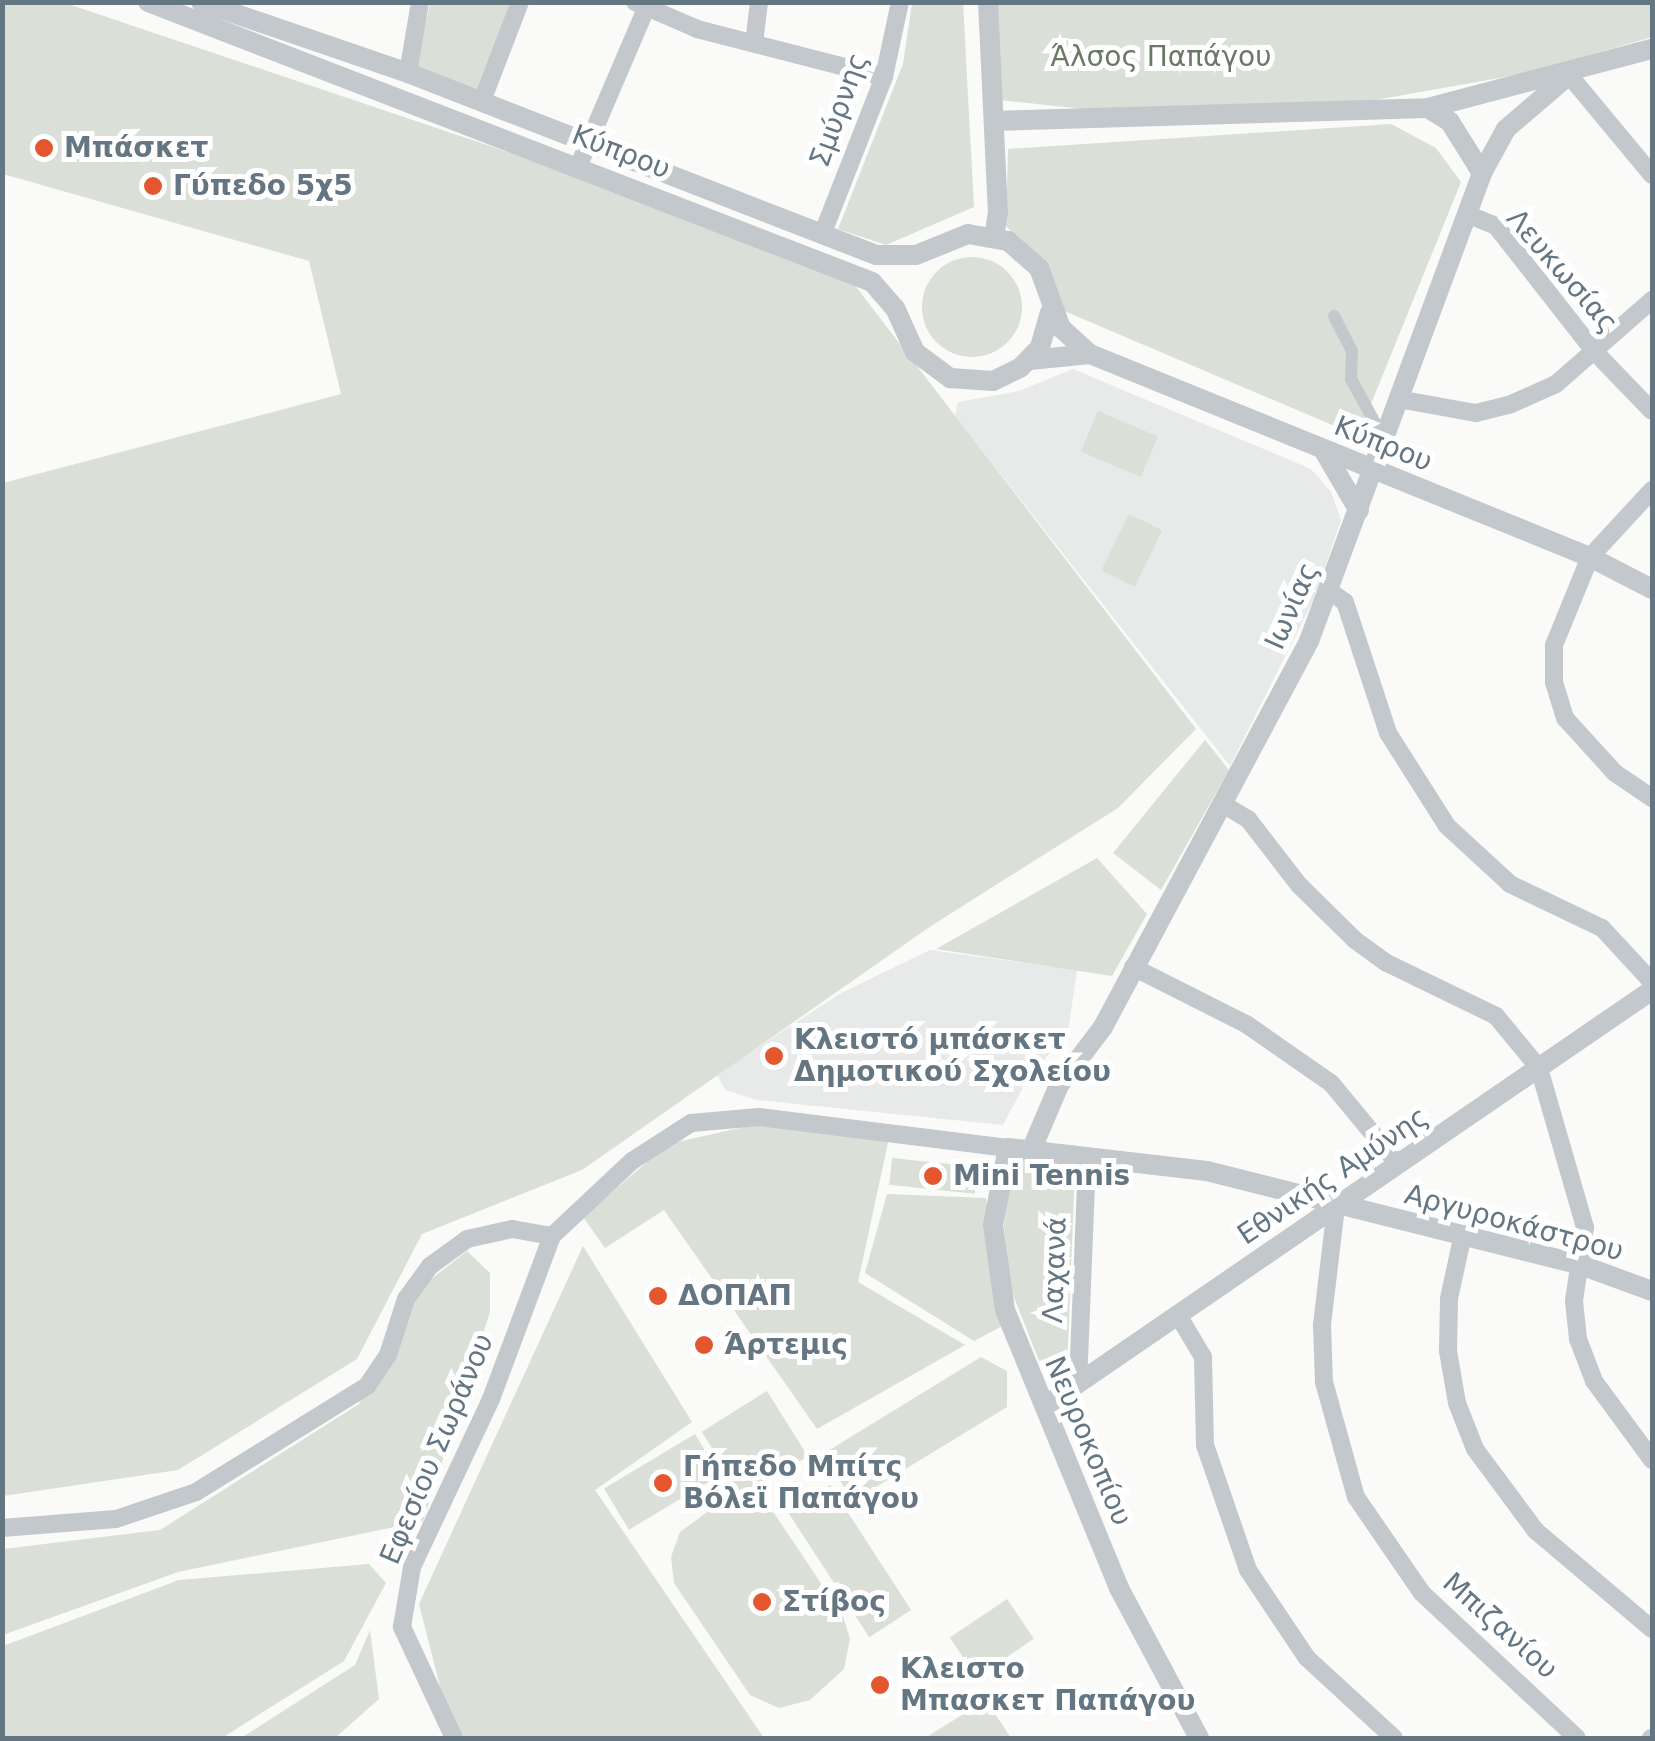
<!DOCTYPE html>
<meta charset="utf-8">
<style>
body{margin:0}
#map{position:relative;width:1655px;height:1741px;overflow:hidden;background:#fafaf8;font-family:"DejaVu Sans",sans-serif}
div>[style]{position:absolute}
.built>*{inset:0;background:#e8e9e9}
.green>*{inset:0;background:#dadfd7;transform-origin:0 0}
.round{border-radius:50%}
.pedestrian>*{height:12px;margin:-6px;padding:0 6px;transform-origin:6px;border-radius:6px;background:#c3c8cc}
.minor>*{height:18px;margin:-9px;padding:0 9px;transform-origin:9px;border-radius:9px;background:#c3c8cc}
.tertiary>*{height:20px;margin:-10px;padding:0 10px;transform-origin:10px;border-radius:10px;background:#c3c8cc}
.dots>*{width:28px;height:28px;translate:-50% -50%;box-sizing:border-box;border:5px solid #fff;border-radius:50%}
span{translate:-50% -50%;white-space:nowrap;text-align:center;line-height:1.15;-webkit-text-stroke:10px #fff;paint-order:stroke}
.park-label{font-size:28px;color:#687a64}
.street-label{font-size:28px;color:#657683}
.poi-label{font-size:28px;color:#657683;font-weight:700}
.left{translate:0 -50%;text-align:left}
.frame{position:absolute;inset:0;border:5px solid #657683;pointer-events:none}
</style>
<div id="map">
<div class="built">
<div style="clip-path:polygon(1073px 369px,1311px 469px,1331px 492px,1341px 520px,1315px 597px,1230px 766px,955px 416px,958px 402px,1019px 391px)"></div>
<div style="clip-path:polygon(930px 950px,1077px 970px,1068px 1032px,1028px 1078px,1003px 1125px,757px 1100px,725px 1090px,717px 1074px,841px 993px)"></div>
</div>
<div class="green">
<div style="clip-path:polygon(62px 2px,615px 188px,850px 279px,1196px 729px,1118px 808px,931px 926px,582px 1170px,422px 1234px,357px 1359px,178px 1470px,3px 1496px,3px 483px,341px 394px,309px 261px,3px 174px,3px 3px)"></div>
<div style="clip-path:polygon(430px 3px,513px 3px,478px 91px,416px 67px)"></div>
<div style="clip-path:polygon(912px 3px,963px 3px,974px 207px,886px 245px,838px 229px,903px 64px)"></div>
<div style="clip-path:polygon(996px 3px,1652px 3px,1652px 37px,1527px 73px,1347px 105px,1139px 115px,1000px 100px)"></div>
<div style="clip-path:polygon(1391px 124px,1436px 148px,1461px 182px,1358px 436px,1055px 307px,1042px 265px,1006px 226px,1008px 149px)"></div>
<div class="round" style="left:922px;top:257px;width:100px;height:100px"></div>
<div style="left:1098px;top:411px;width:65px;height:44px;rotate:23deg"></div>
<div style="left:1129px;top:514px;width:37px;height:63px;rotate:26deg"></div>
<div style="clip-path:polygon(1205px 740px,1229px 770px,1161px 890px,1113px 853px)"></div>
<div style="clip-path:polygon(1097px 858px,1147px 914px,1112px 976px,936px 949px)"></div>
<div style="clip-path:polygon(753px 1125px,889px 1138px,858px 1282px,965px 1345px,817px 1429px,664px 1210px,605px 1248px,583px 1217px,668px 1144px)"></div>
<div style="left:892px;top:1158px;width:86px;height:27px;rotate:6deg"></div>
<div style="clip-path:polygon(1021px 1158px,1075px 1168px,1067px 1370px,1041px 1366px,1010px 1287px,1004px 1226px,1007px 1188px)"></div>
<div style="clip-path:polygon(887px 1194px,986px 1198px,1004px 1325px,974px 1341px,865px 1273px)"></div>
<div style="clip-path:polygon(583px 1246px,692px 1422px,595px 1490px,764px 1738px,453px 1738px,419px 1604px)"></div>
<div style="clip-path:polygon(467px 1251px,490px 1273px,490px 1312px,423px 1521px,178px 1572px,3px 1635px,3px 1549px,160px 1530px,359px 1404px,406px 1299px)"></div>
<div style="clip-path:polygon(981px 1357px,1007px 1371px,1007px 1407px,853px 1501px,823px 1454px)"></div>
<div style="left:767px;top:1391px;width:77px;height:77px;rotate:58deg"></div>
<div style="left:695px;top:1434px;width:48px;height:106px;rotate:59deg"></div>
<div style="left:830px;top:1485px;width:149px;height:50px;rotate:57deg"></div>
<div style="clip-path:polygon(722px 1501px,774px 1513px,843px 1616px,850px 1639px,844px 1669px,810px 1700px,779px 1708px,750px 1695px,674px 1583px,671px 1557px,680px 1532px)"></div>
<div style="clip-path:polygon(369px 1564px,386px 1583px,344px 1661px,222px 1738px,3px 1738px,3px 1646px,179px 1580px)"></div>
<div style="left:1007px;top:1599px;width:48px;height:69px;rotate:56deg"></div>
<div style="clip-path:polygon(370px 1630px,379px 1699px,335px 1738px,241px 1738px,355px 1665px)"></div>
<div style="clip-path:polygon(986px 1700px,1011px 1738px,925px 1738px)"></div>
</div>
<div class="pedestrian">
<div style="left:1334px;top:316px;width:39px;rotate:63deg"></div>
<div style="left:1352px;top:351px;width:28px;rotate:92deg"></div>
<div style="left:1351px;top:379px;width:68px;rotate:61.2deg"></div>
</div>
<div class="minor">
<div style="left:635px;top:2px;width:68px;rotate:23.5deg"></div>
<div style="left:697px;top:29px;width:193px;rotate:14.4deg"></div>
<div style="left:754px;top:43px;width:41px;rotate:-83deg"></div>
<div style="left:408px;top:73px;width:72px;rotate:-80.4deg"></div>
<div style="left:1569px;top:75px;width:130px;rotate:50.3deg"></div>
<div style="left:482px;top:101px;width:106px;rotate:-69deg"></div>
<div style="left:579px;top:165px;width:177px;rotate:-66.8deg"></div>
<div style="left:1469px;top:215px;width:29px;rotate:22deg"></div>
<div style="left:1496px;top:226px;width:159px;rotate:51.9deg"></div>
<div style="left:1594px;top:351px;width:83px;rotate:46deg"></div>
<div style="left:822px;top:235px;width:170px;rotate:-68.6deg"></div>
<div style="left:884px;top:77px;width:77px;rotate:-78deg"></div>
<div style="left:1398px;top:399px;width:79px;rotate:10.2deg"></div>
<div style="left:1476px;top:413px;width:34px;rotate:-14deg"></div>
<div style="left:1509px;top:405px;width:51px;rotate:-24.1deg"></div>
<div style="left:1556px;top:384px;width:128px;rotate:-41.2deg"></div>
<div style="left:1652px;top:490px;width:91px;rotate:132.8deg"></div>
<div style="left:1590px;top:557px;width:95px;rotate:112.2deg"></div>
<div style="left:1554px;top:645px;width:37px;rotate:90deg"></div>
<div style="left:1554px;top:682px;width:38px;rotate:73deg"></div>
<div style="left:1565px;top:718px;width:74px;rotate:47.7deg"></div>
<div style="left:1615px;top:773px;width:45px;rotate:34deg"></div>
<div style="left:1331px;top:592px;width:17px;rotate:36deg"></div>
<div style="left:1345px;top:602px;width:138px;rotate:71.8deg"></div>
<div style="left:1388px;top:733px;width:110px;rotate:57.6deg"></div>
<div style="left:1447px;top:826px;width:86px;rotate:42.6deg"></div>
<div style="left:1510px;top:884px;width:102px;rotate:25.6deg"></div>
<div style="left:1602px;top:928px;width:74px;rotate:47.2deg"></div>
<div style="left:1226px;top:806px;width:26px;rotate:31deg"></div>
<div style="left:1248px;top:819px;width:83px;rotate:52.3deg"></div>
<div style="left:1299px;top:885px;width:78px;rotate:44.5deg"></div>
<div style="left:1355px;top:940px;width:39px;rotate:36deg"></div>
<div style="left:1387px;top:963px;width:121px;rotate:25.9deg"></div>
<div style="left:1496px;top:1016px;width:67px;rotate:50.4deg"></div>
<div style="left:1539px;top:1068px;width:166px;rotate:73.9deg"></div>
<div style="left:1585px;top:1227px;width:75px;rotate:98.5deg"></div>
<div style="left:1574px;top:1301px;width:38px;rotate:84deg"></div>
<div style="left:1578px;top:1339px;width:45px;rotate:69.1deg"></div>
<div style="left:1594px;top:1381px;width:98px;rotate:53.7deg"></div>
<div style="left:1133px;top:967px;width:127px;rotate:26.8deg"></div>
<div style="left:1246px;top:1024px;width:103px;rotate:34.8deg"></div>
<div style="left:1331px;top:1083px;width:105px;rotate:50.4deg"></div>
<div style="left:1336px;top:1207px;width:119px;rotate:96.8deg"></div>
<div style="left:1322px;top:1325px;width:57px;rotate:88deg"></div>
<div style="left:1324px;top:1382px;width:119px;rotate:74.5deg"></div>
<div style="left:1356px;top:1497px;width:116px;rotate:55.5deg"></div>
<div style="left:1422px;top:1593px;width:212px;rotate:43.1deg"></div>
<div style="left:1463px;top:1234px;width:66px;rotate:102.2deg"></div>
<div style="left:1449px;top:1299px;width:52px;rotate:91.1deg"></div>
<div style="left:1448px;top:1351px;width:53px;rotate:80.2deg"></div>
<div style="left:1457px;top:1403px;width:49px;rotate:68.6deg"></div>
<div style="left:1475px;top:1449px;width:102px;rotate:53.4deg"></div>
<div style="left:1536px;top:1531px;width:152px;rotate:40.2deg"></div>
<div style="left:1178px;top:1315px;width:49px;rotate:59.2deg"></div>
<div style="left:1203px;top:1357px;width:88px;rotate:88.7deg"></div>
<div style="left:1205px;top:1445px;width:132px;rotate:71deg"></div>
<div style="left:1248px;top:1570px;width:106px;rotate:56.2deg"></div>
<div style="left:1307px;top:1658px;width:118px;rotate:42.6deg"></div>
<div style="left:1078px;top:1384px;width:225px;rotate:-87.7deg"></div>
<div style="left:2px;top:1528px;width:114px;rotate:-4.5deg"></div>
<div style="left:116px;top:1519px;width:84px;rotate:-18.6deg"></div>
<div style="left:196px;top:1492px;width:201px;rotate:-31.8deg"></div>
<div style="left:367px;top:1386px;width:37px;rotate:-56deg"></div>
<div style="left:388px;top:1355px;width:59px;rotate:-72.2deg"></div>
<div style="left:406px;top:1299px;width:41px;rotate:-54deg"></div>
<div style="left:430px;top:1266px;width:46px;rotate:-36.1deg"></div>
<div style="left:467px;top:1239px;width:46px;rotate:-12.5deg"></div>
<div style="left:512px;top:1229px;width:41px;rotate:9.9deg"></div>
<div style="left:454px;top:1738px;width:123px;rotate:-115.1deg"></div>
<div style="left:402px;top:1627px;width:61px;rotate:-80.5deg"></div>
<div style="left:412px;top:1567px;width:186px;rotate:-64.8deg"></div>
<div style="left:491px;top:1399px;width:174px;rotate:-69.5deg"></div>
<div style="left:552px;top:1236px;width:110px;rotate:-43.2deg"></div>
<div style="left:632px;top:1161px;width:70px;rotate:-32.8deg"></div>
<div style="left:691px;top:1123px;width:68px;rotate:-5deg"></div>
<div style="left:759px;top:1117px;width:251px;rotate:7.1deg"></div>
<div style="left:1651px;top:1738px;width:1px"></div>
</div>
<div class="tertiary">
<div style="left:148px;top:2px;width:776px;rotate:21.14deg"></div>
<div style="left:872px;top:282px;width:35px;rotate:49deg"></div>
<div style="left:895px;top:308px;width:48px;rotate:65.6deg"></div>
<div style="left:915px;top:352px;width:44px;rotate:36.6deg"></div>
<div style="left:950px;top:378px;width:43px;rotate:4deg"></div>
<div style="left:993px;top:381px;width:30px;rotate:-26deg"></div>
<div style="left:1020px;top:368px;width:29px;rotate:-46deg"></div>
<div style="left:1040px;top:347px;width:36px;rotate:-74deg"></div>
<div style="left:201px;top:2px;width:219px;rotate:18.9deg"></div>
<div style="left:408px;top:73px;width:502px;rotate:21.25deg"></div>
<div style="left:876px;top:255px;width:40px"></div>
<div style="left:916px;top:255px;width:56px;rotate:-22deg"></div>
<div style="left:968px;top:234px;width:41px;rotate:9.9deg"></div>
<div style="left:1008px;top:241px;width:41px;rotate:41.1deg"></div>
<div style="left:1039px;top:268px;width:64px;rotate:69.9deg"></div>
<div style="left:1061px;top:328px;width:39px;rotate:42deg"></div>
<div style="left:1090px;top:354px;width:540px;rotate:22.1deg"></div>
<div style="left:1590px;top:557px;width:70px;rotate:27.3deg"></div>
<div style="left:988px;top:2px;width:210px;rotate:87.3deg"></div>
<div style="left:998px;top:212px;width:24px;rotate:99deg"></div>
<div style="left:1428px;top:108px;width:26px;rotate:32deg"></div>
<div style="left:1450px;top:122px;width:60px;rotate:57.9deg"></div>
<div style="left:994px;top:121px;width:434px;rotate:-1.7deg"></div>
<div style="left:1428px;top:108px;width:232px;rotate:-14.8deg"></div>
<div style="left:1030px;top:360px;width:60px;rotate:-5.7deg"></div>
<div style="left:1324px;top:451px;width:69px;rotate:59.7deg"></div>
<div style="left:1031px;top:1151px;width:72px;rotate:-67deg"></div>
<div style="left:1059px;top:1085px;width:73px;rotate:-52.8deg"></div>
<div style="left:1103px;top:1027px;width:438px;rotate:-61.9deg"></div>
<div style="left:1309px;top:641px;width:499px;rotate:-69.7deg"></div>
<div style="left:1482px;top:173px;width:50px;rotate:-61.4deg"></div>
<div style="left:1506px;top:129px;width:83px;rotate:-40.6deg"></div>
<div style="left:1045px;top:1406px;width:736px;rotate:-34.42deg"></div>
<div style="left:1199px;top:1738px;width:170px;rotate:-118.1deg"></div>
<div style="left:1119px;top:1588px;width:300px;rotate:-112.3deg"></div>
<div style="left:1005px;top:1310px;width:86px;rotate:-98deg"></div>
<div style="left:993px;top:1225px;width:78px;rotate:-79deg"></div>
<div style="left:1008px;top:1148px;width:200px;rotate:6.6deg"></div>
<div style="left:1207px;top:1171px;width:382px;rotate:14.1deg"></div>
<div style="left:1578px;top:1264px;width:79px;rotate:20deg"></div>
</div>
<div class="dots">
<div style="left:44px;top:148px;background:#e4572e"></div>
<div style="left:153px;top:186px;background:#e4572e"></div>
<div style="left:774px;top:1056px;background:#e4572e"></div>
<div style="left:933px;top:1176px;background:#e4572e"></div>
<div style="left:658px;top:1296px;background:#e4572e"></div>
<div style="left:704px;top:1345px;background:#e4572e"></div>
<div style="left:663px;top:1483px;background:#e4572e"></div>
<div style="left:762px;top:1602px;background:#e4572e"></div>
<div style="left:880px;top:1685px;background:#e4572e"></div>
</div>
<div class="park-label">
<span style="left:1161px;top:57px">Άλσος Παπάγου</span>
</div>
<div class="street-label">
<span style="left:839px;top:110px;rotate:-70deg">Σμύρνης</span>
<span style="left:621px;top:152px;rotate:21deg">Κύπρου</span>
<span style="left:1562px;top:271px;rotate:49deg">Λευκωσίας</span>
<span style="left:1383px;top:444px;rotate:22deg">Κύπρου</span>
<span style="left:1292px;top:606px;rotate:-66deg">Ιωνίας</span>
<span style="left:1333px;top:1176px;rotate:-34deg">Εθνικής Αμύνης</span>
<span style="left:1514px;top:1223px;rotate:15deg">Αργυροκάστρου</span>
<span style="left:1055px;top:1270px;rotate:-88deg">Λαχανά</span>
<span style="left:1088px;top:1441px;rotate:67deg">Νευροκοπίου</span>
<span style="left:437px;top:1449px;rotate:-67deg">Εφεσίου Σωράνου</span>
<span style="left:1500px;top:1626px;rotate:42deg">Μπιζανίου</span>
</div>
<div class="poi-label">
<span class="left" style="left:64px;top:148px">Μπάσκετ</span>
<span class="left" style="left:173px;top:186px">Γύπεδο 5χ5</span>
<span class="left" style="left:794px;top:1056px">Κλειστό μπάσκετ<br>Δημοτικού Σχολείου</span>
<span class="left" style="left:953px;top:1176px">Mini Tennis</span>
<span class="left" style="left:678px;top:1296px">ΔΟΠΑΠ</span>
<span class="left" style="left:724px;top:1345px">Άρτεμις</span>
<span class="left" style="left:683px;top:1483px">Γήπεδο Μπίτς<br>Βόλεϊ Παπάγου</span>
<span class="left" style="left:782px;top:1602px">Στίβος</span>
<span class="left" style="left:900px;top:1685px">Κλειστο<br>Μπασκετ Παπάγου</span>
</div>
<div class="frame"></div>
</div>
